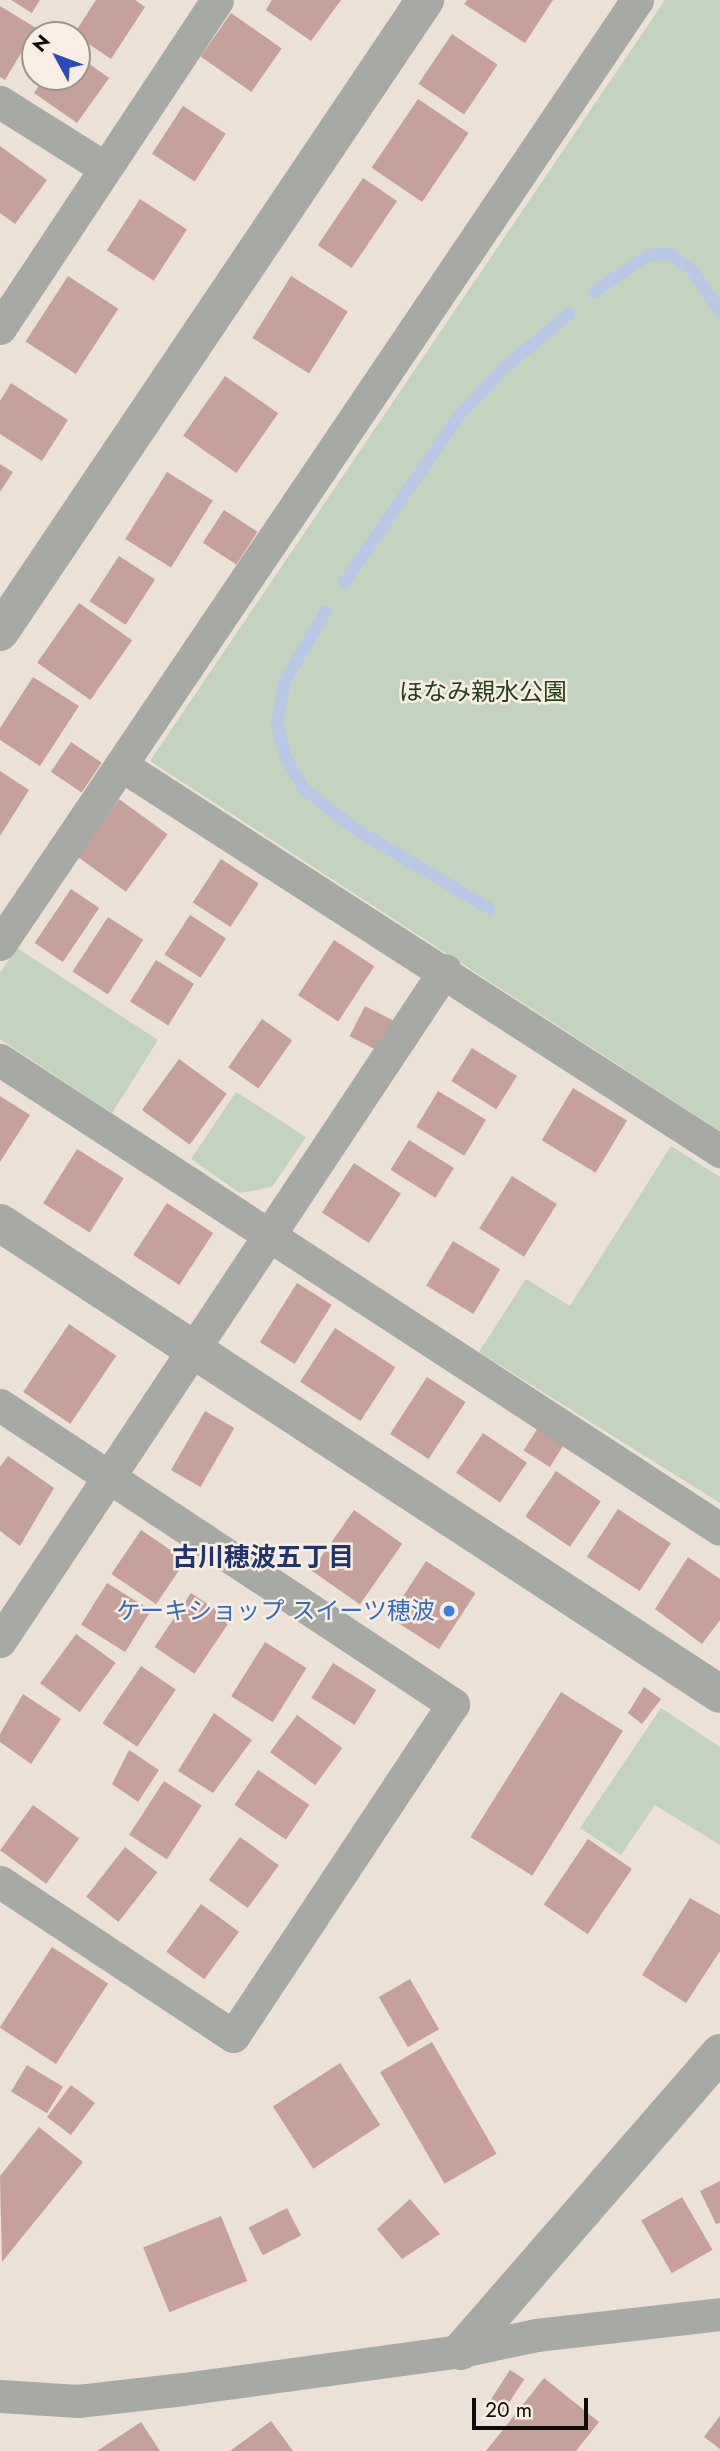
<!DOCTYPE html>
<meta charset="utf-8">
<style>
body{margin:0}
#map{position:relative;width:720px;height:2451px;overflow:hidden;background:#ebe1d7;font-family:Jost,"Noto Sans JP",sans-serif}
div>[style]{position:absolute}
.green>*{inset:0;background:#c4d2c0}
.stream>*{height:12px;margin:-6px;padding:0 6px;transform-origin:6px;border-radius:6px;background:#b9c8e6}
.building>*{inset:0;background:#c6a19b;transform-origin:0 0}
.minor>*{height:33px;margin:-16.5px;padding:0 16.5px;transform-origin:16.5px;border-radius:16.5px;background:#a7a9a4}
.tertiary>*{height:38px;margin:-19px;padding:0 19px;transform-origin:19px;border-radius:19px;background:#a7a9a4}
.dots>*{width:19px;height:19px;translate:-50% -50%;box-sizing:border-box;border:4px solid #f8eee4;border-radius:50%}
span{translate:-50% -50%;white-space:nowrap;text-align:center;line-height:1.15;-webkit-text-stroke:5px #f8eee4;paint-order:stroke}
.park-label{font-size:24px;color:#224118}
.shop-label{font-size:24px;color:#366cbe}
.right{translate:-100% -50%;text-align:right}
.neighbourhood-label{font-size:26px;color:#20346b;font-weight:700}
.north{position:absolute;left:21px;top:21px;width:70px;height:70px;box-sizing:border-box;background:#f8eee4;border:2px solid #9b938c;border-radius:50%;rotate:311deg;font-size:19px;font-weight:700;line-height:28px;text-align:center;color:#0f0b08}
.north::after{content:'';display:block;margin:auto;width:24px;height:32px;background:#2a4bba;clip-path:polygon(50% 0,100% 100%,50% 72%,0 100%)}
.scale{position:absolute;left:472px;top:2398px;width:116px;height:32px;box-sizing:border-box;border:4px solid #0f0b08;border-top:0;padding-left:9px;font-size:21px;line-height:24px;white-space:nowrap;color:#0f0b08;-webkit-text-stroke:5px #f8eee4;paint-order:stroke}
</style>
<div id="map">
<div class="green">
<div style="clip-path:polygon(665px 0,720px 0,720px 1131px,150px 761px)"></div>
<div style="clip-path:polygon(17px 948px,158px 1040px,112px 1113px,0 1039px,0 973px)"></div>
<div style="clip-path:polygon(236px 1092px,306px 1137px,272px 1187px,240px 1193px,191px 1159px)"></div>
<div style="clip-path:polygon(671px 1146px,720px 1177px,720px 1503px,479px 1352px,526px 1279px,570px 1306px)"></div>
<div style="clip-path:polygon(661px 1708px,720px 1747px,720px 1845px,655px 1805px,621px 1855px,580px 1828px)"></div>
</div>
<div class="stream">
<div style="left:594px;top:292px;width:65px;rotate:-34.4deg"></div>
<div style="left:648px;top:255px;width:22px;rotate:-3deg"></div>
<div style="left:670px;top:254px;width:26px;rotate:36deg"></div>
<div style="left:691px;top:269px;width:51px;rotate:55.4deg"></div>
<div style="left:344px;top:583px;width:201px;rotate:-55.5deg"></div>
<div style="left:458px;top:417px;width:67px;rotate:-46.8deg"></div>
<div style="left:504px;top:368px;width:85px;rotate:-39.7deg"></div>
<div style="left:326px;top:611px;width:81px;rotate:120.4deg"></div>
<div style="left:285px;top:681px;width:43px;rotate:100.8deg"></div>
<div style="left:277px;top:723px;width:36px;rotate:76deg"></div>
<div style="left:286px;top:758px;width:36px;rotate:60deg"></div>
<div style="left:304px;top:789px;width:63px;rotate:38deg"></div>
<div style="left:354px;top:828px;width:158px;rotate:30.8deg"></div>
</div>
<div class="building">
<div style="clip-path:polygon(11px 0,40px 0,32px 13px)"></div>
<div style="clip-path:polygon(96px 0,135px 0,145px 7px,111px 59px,74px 34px)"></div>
<div style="clip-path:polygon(272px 0,341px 0,311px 41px,266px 10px)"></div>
<div style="clip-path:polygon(467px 0,553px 0,525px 43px,464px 4px)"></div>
<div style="clip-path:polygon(0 6px,36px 28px,5px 80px,0 77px)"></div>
<div style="left:231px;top:13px;width:62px;height:53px;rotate:35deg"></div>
<div style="left:452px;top:34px;width:55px;height:60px;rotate:34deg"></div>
<div style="clip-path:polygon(77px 55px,109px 78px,77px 123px,34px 93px,45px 77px,77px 77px)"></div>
<div style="left:418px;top:99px;width:61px;height:83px;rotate:34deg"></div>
<div style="left:183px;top:106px;width:51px;height:57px;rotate:33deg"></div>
<div style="clip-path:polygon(0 146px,47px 180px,15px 224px,0 213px)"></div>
<div style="left:363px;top:178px;width:41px;height:81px;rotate:34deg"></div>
<div style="left:140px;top:199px;width:56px;height:61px;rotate:33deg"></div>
<div style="left:68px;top:276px;width:60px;height:78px;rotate:33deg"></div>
<div style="left:291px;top:276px;width:67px;height:73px;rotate:32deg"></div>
<div style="left:225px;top:376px;width:65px;height:73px;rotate:35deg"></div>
<div style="clip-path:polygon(11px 383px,68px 420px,42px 461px,0 434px,0 401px)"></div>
<div style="clip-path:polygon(0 464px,13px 472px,0 492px)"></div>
<div style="left:167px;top:472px;width:54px;height:79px;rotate:32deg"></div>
<div style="left:224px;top:510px;width:40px;height:39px;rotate:33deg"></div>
<div style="left:119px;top:556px;width:43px;height:54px;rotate:33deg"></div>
<div style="left:79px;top:603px;width:65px;height:73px;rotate:35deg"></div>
<div style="clip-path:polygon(33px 677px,79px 706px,40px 766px,0 740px,0 728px)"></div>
<div style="left:71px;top:742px;width:37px;height:36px;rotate:34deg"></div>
<div style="clip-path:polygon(0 771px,29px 790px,0 836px)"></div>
<div style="left:119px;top:799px;width:60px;height:71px;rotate:36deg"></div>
<div style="left:221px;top:859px;width:45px;height:52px;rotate:33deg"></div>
<div style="left:71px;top:889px;width:34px;height:65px;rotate:34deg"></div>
<div style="left:190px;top:915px;width:43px;height:47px;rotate:33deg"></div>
<div style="left:108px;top:917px;width:42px;height:65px;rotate:33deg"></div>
<div style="left:334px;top:940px;width:48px;height:66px;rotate:33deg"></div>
<div style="left:156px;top:960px;width:45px;height:49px;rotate:32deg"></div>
<div style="left:365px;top:1006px;width:33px;height:34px;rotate:27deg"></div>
<div style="left:262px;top:1019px;width:37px;height:59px;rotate:35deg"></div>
<div style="left:472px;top:1048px;width:53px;height:39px;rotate:32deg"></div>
<div style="left:179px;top:1059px;width:59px;height:63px;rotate:36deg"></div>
<div style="left:573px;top:1088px;width:63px;height:61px;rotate:31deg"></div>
<div style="left:438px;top:1091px;width:56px;height:42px;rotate:31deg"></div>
<div style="clip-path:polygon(0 1096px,30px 1115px,0 1162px)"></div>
<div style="left:409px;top:1140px;width:53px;height:35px;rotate:32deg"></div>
<div style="left:77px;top:1149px;width:55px;height:64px;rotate:32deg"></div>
<div style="left:354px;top:1163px;width:56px;height:59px;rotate:33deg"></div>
<div style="left:512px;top:1176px;width:53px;height:62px;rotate:32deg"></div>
<div style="left:167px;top:1203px;width:55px;height:62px;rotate:33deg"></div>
<div style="left:453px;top:1241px;width:55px;height:52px;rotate:31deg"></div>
<div style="left:297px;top:1283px;width:41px;height:70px;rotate:32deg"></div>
<div style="left:69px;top:1324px;width:57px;height:82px;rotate:34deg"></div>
<div style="left:335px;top:1328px;width:72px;height:64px;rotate:33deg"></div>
<div style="left:427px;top:1377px;width:46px;height:68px;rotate:33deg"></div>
<div style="left:205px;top:1411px;width:34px;height:68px;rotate:30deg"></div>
<div style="left:539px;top:1426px;width:31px;height:29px;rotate:32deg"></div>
<div style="left:483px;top:1433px;width:53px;height:48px;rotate:34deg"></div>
<div style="clip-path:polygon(8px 1456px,54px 1488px,20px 1546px,0 1531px,0 1467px)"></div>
<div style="left:556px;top:1471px;width:54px;height:55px;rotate:34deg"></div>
<div style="left:618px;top:1509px;width:63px;height:57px;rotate:33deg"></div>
<div style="left:354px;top:1510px;width:59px;height:74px;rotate:35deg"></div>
<div style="left:141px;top:1530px;width:54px;height:53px;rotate:34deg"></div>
<div style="clip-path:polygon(688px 1557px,720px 1579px,720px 1620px,702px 1644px,655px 1609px)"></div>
<div style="left:426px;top:1561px;width:59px;height:67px;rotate:33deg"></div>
<div style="left:107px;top:1583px;width:52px;height:49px;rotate:32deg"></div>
<div style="left:191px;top:1593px;width:48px;height:65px;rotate:34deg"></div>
<div style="left:76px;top:1634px;width:49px;height:61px;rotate:36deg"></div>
<div style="left:265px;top:1642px;width:49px;height:64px;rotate:32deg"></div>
<div style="left:333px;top:1663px;width:51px;height:41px;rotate:32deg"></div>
<div style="left:141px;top:1666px;width:42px;height:69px;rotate:34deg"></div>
<div style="clip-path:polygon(644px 1687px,661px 1699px,642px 1724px,628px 1713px)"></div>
<div style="left:561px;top:1692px;width:73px;height:171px;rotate:32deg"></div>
<div style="clip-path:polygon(23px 1694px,61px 1719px,31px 1764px,0 1742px,0 1734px)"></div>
<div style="clip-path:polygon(214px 1713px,252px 1740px,213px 1793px,178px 1771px)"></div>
<div style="left:297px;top:1715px;width:56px;height:46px;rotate:36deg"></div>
<div style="clip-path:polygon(129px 1750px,159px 1770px,138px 1802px,112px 1784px)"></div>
<div style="left:258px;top:1770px;width:62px;height:42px;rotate:34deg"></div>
<div style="left:164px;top:1781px;width:45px;height:64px;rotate:33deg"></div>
<div style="left:33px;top:1805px;width:57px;height:56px;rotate:36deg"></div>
<div style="left:240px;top:1837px;width:48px;height:53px;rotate:36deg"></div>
<div style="left:588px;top:1839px;width:53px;height:79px;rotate:34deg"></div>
<div style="left:125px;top:1847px;width:41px;height:63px;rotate:38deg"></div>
<div style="clip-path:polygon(690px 1898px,720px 1915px,720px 1951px,686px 2003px,642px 1975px)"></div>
<div style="left:201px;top:1904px;width:47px;height:59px;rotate:36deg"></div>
<div style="left:52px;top:1947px;width:67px;height:96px;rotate:33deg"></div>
<div style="left:410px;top:1979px;width:58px;height:36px;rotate:60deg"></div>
<div style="left:432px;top:2042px;width:129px;height:60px;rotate:60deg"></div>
<div style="left:340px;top:2063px;width:74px;height:80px;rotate:57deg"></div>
<div style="left:27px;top:2065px;width:42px;height:31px;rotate:31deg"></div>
<div style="left:71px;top:2085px;width:30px;height:40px;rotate:37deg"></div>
<div style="clip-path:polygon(39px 2127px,83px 2162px,2px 2262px,0 2176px)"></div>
<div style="clip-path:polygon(720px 2181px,720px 2223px,716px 2224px,700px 2191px)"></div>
<div style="left:682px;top:2197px;width:61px;height:47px;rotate:60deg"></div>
<div style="clip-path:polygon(410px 2199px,440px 2234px,402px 2259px,377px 2229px)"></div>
<div style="left:287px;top:2208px;width:31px;height:43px;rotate:63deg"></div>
<div style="left:221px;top:2216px;width:70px;height:84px;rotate:68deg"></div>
<div style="left:510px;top:2370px;width:17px;height:40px;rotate:33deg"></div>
<div style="clip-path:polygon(544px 2378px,599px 2422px,576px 2451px,486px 2451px)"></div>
<div style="clip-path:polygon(720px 2416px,720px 2449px,704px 2437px)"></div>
<div style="clip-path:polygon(271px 2421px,293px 2451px,230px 2451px)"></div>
<div style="clip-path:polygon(141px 2422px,160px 2451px,97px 2451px)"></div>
</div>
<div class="minor">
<div style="left:0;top:102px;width:124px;rotate:32.2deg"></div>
<div style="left:0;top:328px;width:393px;rotate:-56.5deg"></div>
<div style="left:121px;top:765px;width:713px;rotate:32.8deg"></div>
<div style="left:0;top:944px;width:1139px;rotate:-55.99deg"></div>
<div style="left:0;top:1060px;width:859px;rotate:33.08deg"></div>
<div style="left:0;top:1405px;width:543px;rotate:33.43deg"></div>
<div style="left:453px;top:1704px;width:398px;rotate:123.5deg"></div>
<div style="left:233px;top:2036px;width:279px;rotate:-146.5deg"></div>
<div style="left:0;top:1641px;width:805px;rotate:-56.45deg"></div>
<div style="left:0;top:2396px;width:78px;rotate:3.7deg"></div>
<div style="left:78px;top:2401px;width:106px;rotate:-6.5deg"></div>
<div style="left:183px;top:2389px;width:281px;rotate:-7.8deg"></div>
<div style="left:461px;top:2351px;width:77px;rotate:-12deg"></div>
<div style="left:536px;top:2335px;width:185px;rotate:-6.5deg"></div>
</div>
<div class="tertiary">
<div style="left:0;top:632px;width:762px;rotate:-56.08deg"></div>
<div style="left:0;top:1223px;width:860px;rotate:33.19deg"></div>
<div style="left:461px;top:2351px;width:395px;rotate:-49deg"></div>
</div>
<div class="dots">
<div style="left:449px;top:1611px;background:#3f7fe0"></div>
</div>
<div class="park-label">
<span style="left:483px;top:692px">ほなみ親水公園</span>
</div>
<div class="shop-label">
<span class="right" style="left:435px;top:1611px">ケーキショップ スイーツ穂波</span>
</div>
<div class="neighbourhood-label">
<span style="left:263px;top:1558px">古川穂波五丁目</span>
</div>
<div class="north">N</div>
<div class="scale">20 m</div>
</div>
